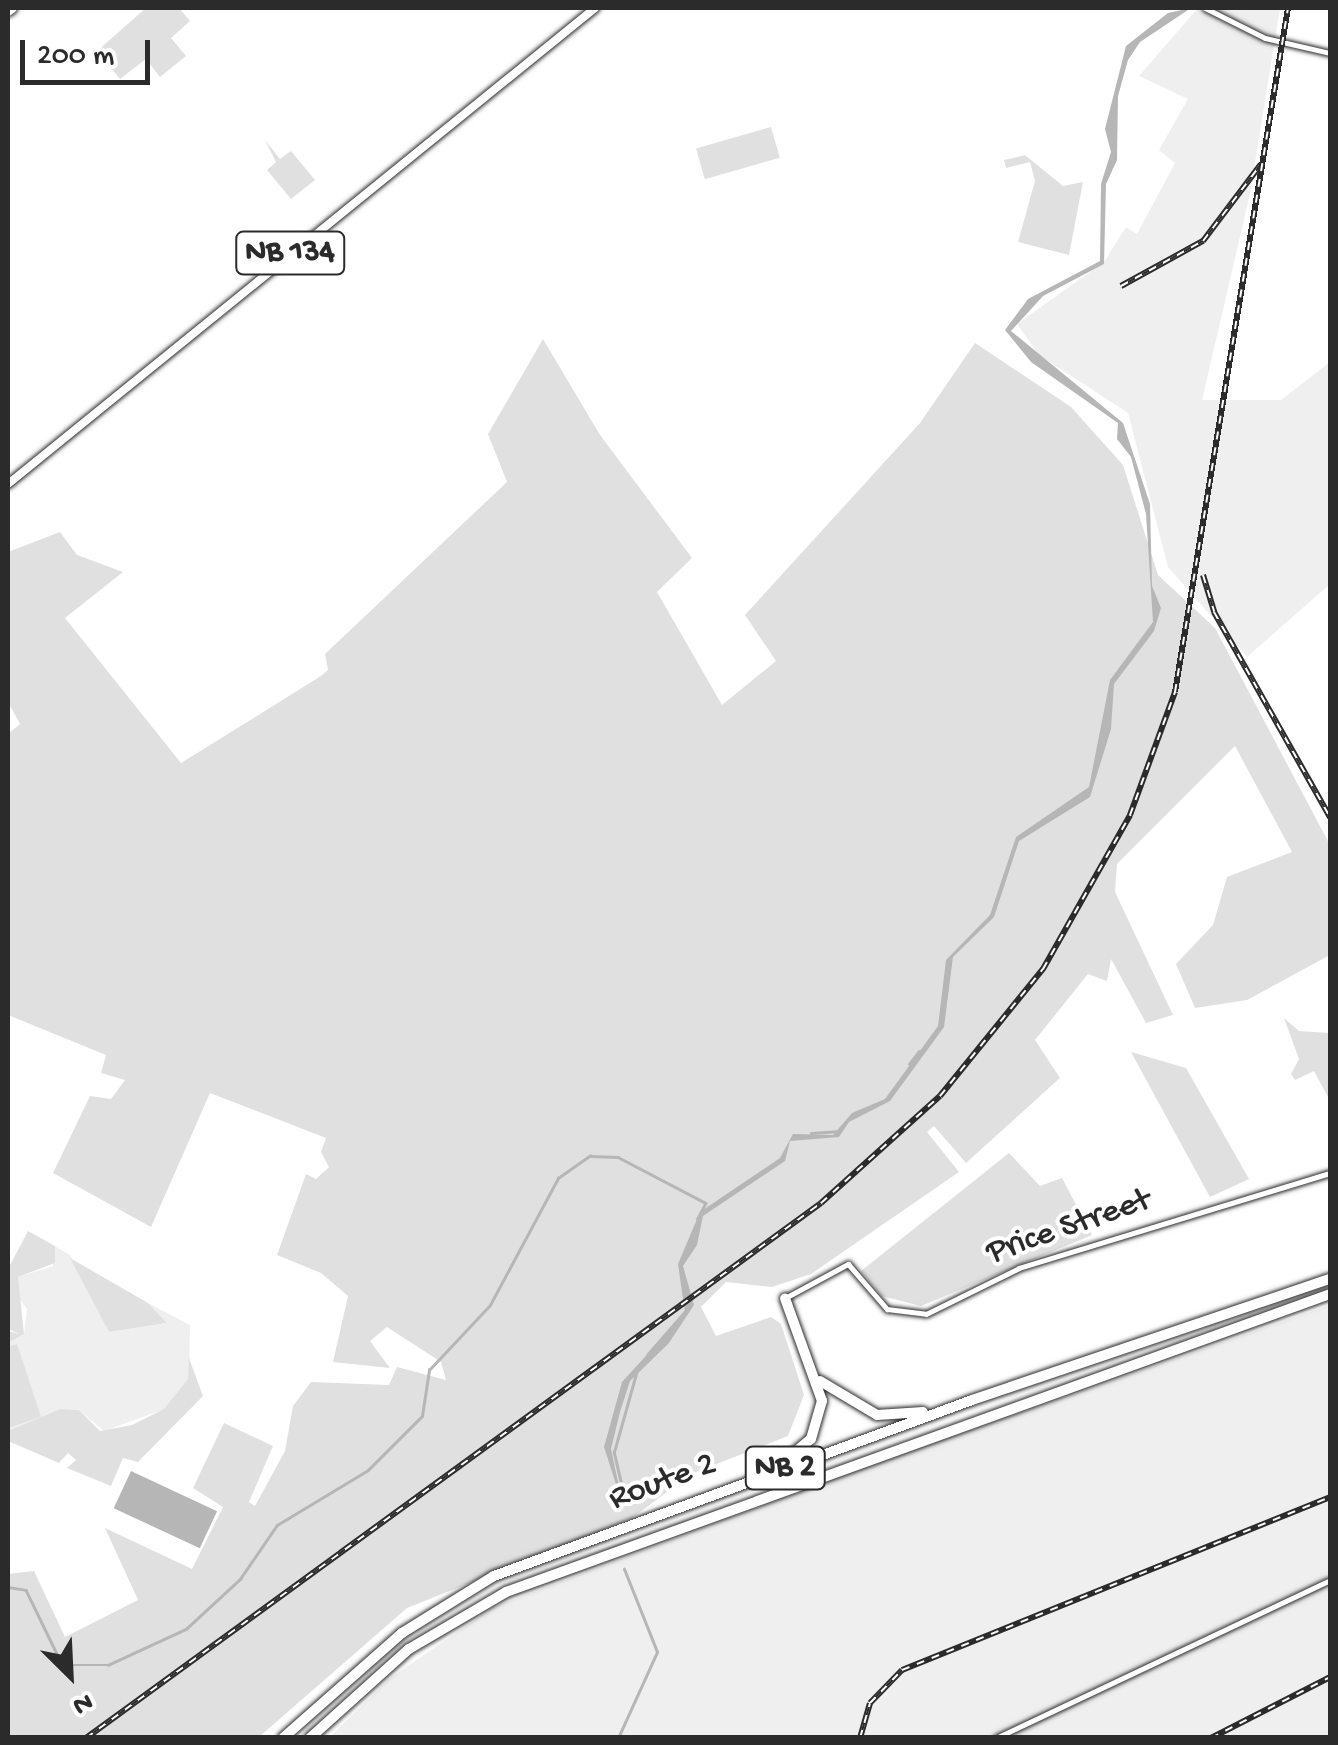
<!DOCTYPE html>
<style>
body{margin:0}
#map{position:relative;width:1338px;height:1745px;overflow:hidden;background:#fff;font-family:"Gochi Hand",sans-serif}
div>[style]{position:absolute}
.built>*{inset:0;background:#efefef}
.green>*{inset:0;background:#e0e0e0;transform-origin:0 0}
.water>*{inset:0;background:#b6b6b6;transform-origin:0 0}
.stream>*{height:2.5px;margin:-1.25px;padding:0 1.25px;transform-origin:1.25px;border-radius:1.25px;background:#b6b6b6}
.roads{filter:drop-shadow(0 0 2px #2b2b2b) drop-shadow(0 0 2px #2b2b2b)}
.minor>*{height:5px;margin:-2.5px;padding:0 2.5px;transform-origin:2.5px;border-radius:2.5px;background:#fff}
.major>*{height:8px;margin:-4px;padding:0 4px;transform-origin:4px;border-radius:4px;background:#fff}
.highway>*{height:10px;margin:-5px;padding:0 5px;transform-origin:5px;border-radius:5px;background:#fff}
.rail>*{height:6px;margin-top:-3px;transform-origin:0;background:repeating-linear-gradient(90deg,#fff 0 8px,#2b2b2b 0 16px);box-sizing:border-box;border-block:2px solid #2b2b2b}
span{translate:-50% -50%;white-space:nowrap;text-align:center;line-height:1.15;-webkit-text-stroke:8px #fff;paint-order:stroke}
.shield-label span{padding:2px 8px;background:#fff;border:2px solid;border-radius:8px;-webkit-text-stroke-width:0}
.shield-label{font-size:32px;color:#2b2b2b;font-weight:700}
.street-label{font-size:35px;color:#2b2b2b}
.frame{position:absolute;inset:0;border:10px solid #2b2b2b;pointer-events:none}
.north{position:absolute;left:20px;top:1625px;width:100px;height:100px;-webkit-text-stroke:8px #fff;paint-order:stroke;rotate:156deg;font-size:28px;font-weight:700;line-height:40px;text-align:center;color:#2b2b2b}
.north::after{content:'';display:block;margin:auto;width:35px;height:45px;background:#2b2b2b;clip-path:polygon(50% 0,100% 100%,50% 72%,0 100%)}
.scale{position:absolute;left:20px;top:40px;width:130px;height:45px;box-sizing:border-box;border:5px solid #2b2b2b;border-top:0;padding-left:12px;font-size:30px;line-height:35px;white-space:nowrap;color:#2b2b2b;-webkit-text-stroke:8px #fff;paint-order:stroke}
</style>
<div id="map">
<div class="built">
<div style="clip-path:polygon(1198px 8px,1280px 8px,1250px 194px,1202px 400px,1281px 400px,1330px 362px,1330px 584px,1247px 657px,1168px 567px,1128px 413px,1039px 355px,1017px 324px,1104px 262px,1126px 227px,1137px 234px,1175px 163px,1159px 150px,1188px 99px,1139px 76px)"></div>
<div style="clip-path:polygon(55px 1246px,70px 1255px,109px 1332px,167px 1323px,148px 1303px,190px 1325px,189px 1379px,165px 1409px,104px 1431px,79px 1410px,60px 1409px,8px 1431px,8px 1343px,24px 1334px,27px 1309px,16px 1294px,18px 1277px,53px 1266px)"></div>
<div style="clip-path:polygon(1330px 1305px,1330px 1737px,329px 1738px,389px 1679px,494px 1607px,868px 1466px)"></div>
</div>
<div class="green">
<div style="clip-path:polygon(146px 8px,179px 8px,190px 21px,171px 38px,186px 56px,160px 77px,146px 59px,120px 79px,97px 51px)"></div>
<div style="left:771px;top:127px;width:32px;height:78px;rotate:74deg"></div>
<div style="clip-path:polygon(265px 140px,280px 159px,291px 151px,315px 180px,291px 199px,267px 170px,276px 162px)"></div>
<div style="clip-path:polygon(1025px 155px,1063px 186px,1083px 182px,1069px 255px,1018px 242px,1035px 181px,1030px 162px,1006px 168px,1004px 160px)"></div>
<div style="clip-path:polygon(543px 339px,600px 435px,692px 558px,657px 592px,722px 705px,776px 661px,745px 615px,920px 423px,975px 343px,1071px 407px,1123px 465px,1158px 575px,1215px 628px,1330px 845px,1330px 955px,1247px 1000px,1195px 1008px,1176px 964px,1213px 925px,1227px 877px,1292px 852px,1235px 746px,1117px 864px,1115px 892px,1173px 1015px,1146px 1023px,1111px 959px,1107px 981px,1088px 974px,1035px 1040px,1060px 1078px,966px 1163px,934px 1126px,927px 1132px,959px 1172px,811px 1274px,772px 1287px,726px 1282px,701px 1307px,716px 1336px,771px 1317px,781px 1324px,804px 1395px,788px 1436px,691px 1474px,632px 1518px,407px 1608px,259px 1737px,8px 1737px,8px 1574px,34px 1571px,65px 1637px,138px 1600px,105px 1528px,192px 1569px,223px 1507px,193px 1488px,224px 1423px,273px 1446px,249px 1502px,255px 1506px,285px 1451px,293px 1406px,311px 1382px,389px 1385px,397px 1367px,446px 1380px,441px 1362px,387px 1327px,370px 1341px,390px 1368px,333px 1362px,348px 1296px,321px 1273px,277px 1255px,306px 1174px,316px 1179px,329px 1167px,321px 1152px,326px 1138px,210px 1093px,151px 1227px,53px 1173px,90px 1096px,111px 1099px,125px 1080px,101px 1073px,106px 1055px,8px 1015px,8px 734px,20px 724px,8px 702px,8px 552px,60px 532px,77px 555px,123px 572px,65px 618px,181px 763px,321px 676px,328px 670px,325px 654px,507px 482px,488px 434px)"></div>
<div style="clip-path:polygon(1284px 1018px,1299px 1031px,1330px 1033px,1330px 1101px,1314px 1071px,1295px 1080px,1291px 1074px,1299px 1059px)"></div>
<div style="clip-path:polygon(1131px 1052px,1186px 1068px,1249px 1179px,1210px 1197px)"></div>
<div style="clip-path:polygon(1009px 1153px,1040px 1186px,1062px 1178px,1092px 1235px,921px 1306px,882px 1296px,861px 1271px)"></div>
<div style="clip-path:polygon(28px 1231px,55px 1246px,55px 1263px,18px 1277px,24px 1334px,8px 1343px,8px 1331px,20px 1334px,8px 1329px,8px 1269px)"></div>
<div style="clip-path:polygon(70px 1258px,148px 1303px,167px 1323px,109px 1332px)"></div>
<div style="clip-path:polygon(17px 1344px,41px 1417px,8px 1428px,8px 1347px)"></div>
<div style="clip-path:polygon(189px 1358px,203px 1396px,138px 1462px,123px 1458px,111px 1486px,67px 1468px,76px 1460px,68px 1453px,59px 1463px,8px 1441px,8px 1431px,60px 1409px,79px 1410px,100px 1431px,132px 1425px,164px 1409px,188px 1379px)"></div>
</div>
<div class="water">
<div style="clip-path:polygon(1191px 8px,1140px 42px,1128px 60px,1118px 96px,1117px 160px,1106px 184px,1104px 264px,1043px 296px,1011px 331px,1123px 423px,1150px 504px,1152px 586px,1161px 608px,1154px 631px,1114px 684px,1111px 729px,1090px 797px,1019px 841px,994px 917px,953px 957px,944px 1027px,890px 1101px,849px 1122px,839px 1137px,790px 1141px,785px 1161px,703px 1216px,697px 1245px,683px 1266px,694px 1305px,669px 1343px,630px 1381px,620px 1412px,611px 1449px,623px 1506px,604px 1447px,622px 1382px,685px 1313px,678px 1264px,700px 1212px,780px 1158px,793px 1134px,833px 1135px,852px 1113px,885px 1099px,938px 1026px,946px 960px,990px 915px,1016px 837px,1089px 787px,1110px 680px,1153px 622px,1146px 514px,1131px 457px,1117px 439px,1118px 423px,1031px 362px,1005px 330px,1028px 299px,1100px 261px,1101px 184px,1111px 152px,1105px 129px,1126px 46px,1168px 13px)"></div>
<div style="left:131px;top:1471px;width:95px;height:41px;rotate:25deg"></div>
</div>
<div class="stream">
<div style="left:909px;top:1064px;width:16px;rotate:-52deg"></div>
<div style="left:811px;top:1133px;width:26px;rotate:-4deg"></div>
<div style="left:738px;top:1188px;width:21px;rotate:-31deg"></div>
<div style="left:697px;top:1219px;width:17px;rotate:-62deg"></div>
<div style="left:647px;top:1355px;width:62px;rotate:-48.9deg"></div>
<div style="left:622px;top:1488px;width:37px;rotate:-103deg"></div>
<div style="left:614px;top:1452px;width:85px;rotate:-74.3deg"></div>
<div style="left:8px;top:1587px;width:18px;rotate:9deg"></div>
<div style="left:26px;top:1590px;width:78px;rotate:64.1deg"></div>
<div style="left:60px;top:1660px;width:13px;rotate:23deg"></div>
<div style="left:72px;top:1665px;width:36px"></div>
<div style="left:108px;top:1665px;width:86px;rotate:-24.8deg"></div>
<div style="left:186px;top:1629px;width:74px;rotate:-42.8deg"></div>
<div style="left:240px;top:1579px;width:65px;rotate:-55.6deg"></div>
<div style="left:277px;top:1525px;width:106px;rotate:-31.1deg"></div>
<div style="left:368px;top:1470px;width:76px;rotate:-45deg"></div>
<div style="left:422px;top:1416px;width:47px;rotate:-81.3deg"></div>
<div style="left:429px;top:1370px;width:89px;rotate:-46.8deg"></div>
<div style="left:490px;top:1305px;width:144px;rotate:-61.8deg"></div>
<div style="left:558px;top:1178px;width:39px;rotate:-35deg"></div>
<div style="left:590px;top:1156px;width:28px;rotate:2deg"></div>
<div style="left:618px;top:1157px;width:99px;rotate:27.6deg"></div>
<div style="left:618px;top:1738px;width:94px;rotate:-65.6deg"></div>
<div style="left:657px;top:1652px;width:89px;rotate:-111.7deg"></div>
</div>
<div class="roads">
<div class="minor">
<div style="left:1205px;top:8px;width:67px;rotate:26.6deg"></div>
<div style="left:1265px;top:38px;width:67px;rotate:13deg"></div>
<div style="left:785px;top:1298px;width:72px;rotate:-28.4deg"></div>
<div style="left:848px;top:1264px;width:60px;rotate:49.1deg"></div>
<div style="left:887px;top:1309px;width:39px;rotate:7deg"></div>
<div style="left:926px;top:1314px;width:104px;rotate:-26.3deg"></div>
<div style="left:1019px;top:1268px;width:325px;rotate:-17deg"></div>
<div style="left:996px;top:1738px;width:369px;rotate:-25.3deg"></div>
</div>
<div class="major">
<div style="left:8px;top:484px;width:756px;rotate:-39.04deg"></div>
</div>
<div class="highway">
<div style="left:8px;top:11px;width:5px;rotate:-37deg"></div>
<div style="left:820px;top:1381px;width:66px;rotate:30.8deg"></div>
<div style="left:877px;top:1415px;width:46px;rotate:-3.7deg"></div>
<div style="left:781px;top:1464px;width:39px;rotate:-40deg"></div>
<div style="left:811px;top:1439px;width:40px;rotate:-74deg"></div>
<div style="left:822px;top:1401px;width:109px;rotate:-109.8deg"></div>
<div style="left:283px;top:1738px;width:159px;rotate:-41.4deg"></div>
<div style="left:402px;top:1633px;width:108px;rotate:-31.8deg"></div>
<div style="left:494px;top:1576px;width:509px;rotate:-20.21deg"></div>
<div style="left:972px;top:1400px;width:378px;rotate:-18.7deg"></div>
<div style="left:310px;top:1738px;width:133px;rotate:-42deg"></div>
<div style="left:409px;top:1649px;width:113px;rotate:-30.4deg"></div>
<div style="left:506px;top:1592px;width:876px;rotate:-19.88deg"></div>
</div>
</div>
<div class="rail">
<div style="left:1121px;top:286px;width:94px;rotate:-28.8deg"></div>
<div style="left:1203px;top:241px;width:96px;rotate:-53deg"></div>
<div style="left:1203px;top:575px;width:39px;rotate:73deg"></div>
<div style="left:1214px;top:612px;width:236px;rotate:60.5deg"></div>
<div style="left:86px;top:1738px;width:909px;rotate:-36.05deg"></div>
<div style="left:821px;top:1203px;width:160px;rotate:-42deg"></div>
<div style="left:940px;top:1096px;width:164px;rotate:-51deg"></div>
<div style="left:1043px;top:969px;width:177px;rotate:-60.5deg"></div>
<div style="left:1130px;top:815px;width:131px;rotate:-69.9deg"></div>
<div style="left:1175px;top:692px;width:693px;rotate:-80.62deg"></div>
<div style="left:860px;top:1738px;width:36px;rotate:-74deg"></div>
<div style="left:870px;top:1703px;width:46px;rotate:-45.9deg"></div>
<div style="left:902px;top:1670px;width:462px;rotate:-22deg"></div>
<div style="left:1211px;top:1738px;width:134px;rotate:-27.1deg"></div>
</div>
<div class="shield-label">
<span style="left:290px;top:253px">NB 134</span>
<span style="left:785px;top:1468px">NB 2</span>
</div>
<div class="street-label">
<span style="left:1069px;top:1228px;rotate:-19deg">Price Street</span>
<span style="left:663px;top:1483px;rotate:-20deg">Route 2</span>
</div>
<div class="frame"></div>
<div class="north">N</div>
<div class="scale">200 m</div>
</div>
